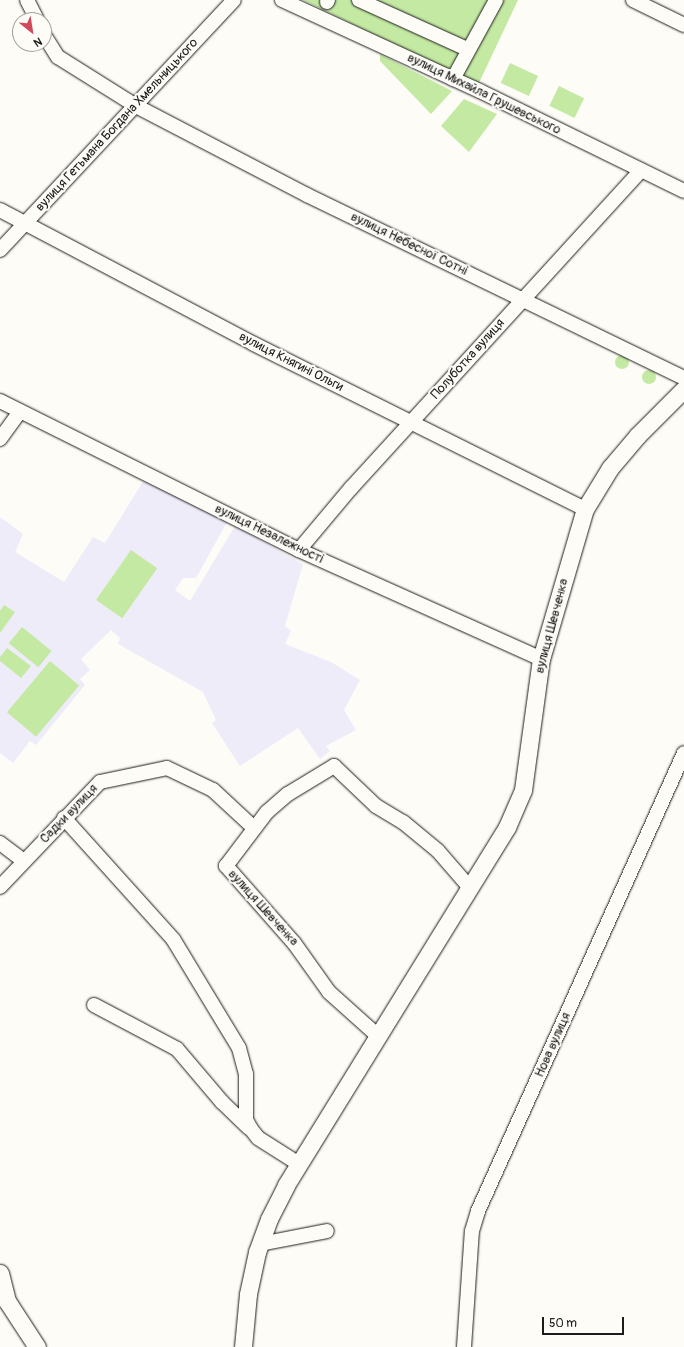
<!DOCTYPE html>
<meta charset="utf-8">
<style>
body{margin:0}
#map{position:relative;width:684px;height:1347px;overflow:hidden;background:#fdfcf7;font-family:Pangolin,sans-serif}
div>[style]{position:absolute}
.built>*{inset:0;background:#eeecf8}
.green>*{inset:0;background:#c4e9a3;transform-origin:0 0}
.round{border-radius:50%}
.roads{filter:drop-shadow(0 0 1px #1c1c1c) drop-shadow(0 0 1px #1c1c1c)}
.minor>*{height:14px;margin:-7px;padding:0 7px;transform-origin:7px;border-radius:7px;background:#fdfcf7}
.major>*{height:17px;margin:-8.5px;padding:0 8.5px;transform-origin:8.5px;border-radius:8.5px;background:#fdfcf7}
span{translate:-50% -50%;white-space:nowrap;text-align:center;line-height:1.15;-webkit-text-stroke:4px #fdfcf7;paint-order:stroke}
.street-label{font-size:13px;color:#1c1c1c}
.north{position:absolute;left:12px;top:12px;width:40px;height:40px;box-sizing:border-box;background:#fdfcf7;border:1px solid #a3a29f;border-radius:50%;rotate:150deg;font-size:11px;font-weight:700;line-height:16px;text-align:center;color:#1c1c1c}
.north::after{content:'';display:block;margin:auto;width:14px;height:18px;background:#d1495b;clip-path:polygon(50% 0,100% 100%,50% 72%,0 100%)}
.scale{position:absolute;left:542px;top:1317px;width:82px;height:18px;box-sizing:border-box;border:2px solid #1c1c1c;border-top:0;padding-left:5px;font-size:12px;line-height:14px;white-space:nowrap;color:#1c1c1c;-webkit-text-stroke:3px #fdfcf7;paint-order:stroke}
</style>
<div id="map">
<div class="built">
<div style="clip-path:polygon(144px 480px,227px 522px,196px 578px,183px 578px,175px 590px,190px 601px,235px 526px,303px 564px,285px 626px,291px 631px,285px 644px,331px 662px,360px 680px,344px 710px,356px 730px,326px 746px,330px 751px,320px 759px,298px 728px,240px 766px,212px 723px,216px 720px,203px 692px,118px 644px,120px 638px,111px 630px,81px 659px,90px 670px,80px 679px,85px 685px,36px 745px,30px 741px,13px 763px,0 753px,0 517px,23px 534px,15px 552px,64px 582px,93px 537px,105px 543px)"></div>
</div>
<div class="green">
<div style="clip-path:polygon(303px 0,518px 0,478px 85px)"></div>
<div style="clip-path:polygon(380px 54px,452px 91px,431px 114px,380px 61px)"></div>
<div style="left:510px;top:63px;width:31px;height:22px;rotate:25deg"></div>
<div style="left:559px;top:86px;width:28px;height:22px;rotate:26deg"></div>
<div style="clip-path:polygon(464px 99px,497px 114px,469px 152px,441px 126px)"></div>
<div class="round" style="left:615px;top:355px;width:14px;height:14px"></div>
<div class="round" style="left:642px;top:370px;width:14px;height:14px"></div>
<div style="left:131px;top:550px;width:32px;height:61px;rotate:35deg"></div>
<div style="clip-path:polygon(4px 605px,15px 612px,0 633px,0 611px)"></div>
<div style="left:22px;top:627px;width:38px;height:21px;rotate:39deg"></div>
<div style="clip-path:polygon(7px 648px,31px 666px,21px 678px,0 661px,0 657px)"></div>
<div style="left:50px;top:661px;width:38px;height:67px;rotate:40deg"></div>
</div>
<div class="roads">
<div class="minor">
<div style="left:27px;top:0;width:22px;rotate:63deg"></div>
<div style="left:282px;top:0;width:218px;rotate:24.7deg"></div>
<div style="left:480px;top:91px;width:227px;rotate:26.1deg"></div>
<div style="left:359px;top:0;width:119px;rotate:24.4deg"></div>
<div style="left:633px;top:0;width:57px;rotate:26.1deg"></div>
<div style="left:327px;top:2px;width:2px;rotate:-63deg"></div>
<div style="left:44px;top:35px;width:26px;rotate:58deg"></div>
<div style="left:58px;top:57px;width:92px;rotate:32.1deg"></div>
<div style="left:136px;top:106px;width:193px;rotate:27.5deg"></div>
<div style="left:307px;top:195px;width:419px;rotate:25.9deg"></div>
<div style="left:453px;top:79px;width:90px;rotate:-61.4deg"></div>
<div style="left:0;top:210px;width:287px;rotate:27.8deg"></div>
<div style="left:254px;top:344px;width:370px;rotate:26.5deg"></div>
<div style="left:0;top:250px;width:342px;rotate:-46.9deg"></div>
<div style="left:0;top:401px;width:334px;rotate:26.5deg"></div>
<div style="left:299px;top:550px;width:265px;rotate:24.2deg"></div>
<div style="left:0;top:439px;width:34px;rotate:-54deg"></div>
<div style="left:299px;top:550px;width:81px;rotate:-50deg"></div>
<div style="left:351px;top:488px;width:430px;rotate:-47.6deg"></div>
<div style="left:64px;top:818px;width:163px;rotate:48deg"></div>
<div style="left:173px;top:939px;width:127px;rotate:58.8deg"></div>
<div style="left:239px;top:1048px;width:27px;rotate:75deg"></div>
<div style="left:246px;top:1074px;width:46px;rotate:90deg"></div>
<div style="left:246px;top:1120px;width:10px;rotate:61deg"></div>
<div style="left:251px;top:1129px;width:11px;rotate:52deg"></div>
<div style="left:258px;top:1138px;width:49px;rotate:32.4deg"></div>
<div style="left:0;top:843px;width:30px;rotate:37deg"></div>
<div style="left:0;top:887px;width:145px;rotate:-46.4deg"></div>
<div style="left:100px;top:782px;width:68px;rotate:-11.8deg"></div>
<div style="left:167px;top:768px;width:51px;rotate:25.6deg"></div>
<div style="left:213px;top:790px;width:56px;rotate:42.8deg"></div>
<div style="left:94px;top:1005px;width:94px;rotate:27.9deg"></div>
<div style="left:177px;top:1049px;width:70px;rotate:49.7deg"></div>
<div style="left:222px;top:1102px;width:37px;rotate:44deg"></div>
<div style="left:378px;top:1036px;width:66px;rotate:-138.1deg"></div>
<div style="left:329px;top:992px;width:60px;rotate:-125.5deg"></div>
<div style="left:294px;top:943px;width:103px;rotate:-131.4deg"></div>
<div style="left:226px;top:866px;width:68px;rotate:-52.8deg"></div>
<div style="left:267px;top:812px;width:28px;rotate:-41deg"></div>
<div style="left:288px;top:794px;width:54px;rotate:-31.3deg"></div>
<div style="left:334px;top:766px;width:58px;rotate:43.6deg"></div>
<div style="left:376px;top:806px;width:31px;rotate:31deg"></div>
<div style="left:403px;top:822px;width:45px;rotate:39.6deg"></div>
<div style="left:438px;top:851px;width:49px;rotate:49.1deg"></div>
<div style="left:260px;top:1244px;width:68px;rotate:-11deg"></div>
<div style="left:464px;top:1347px;width:116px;rotate:-86.1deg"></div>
<div style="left:472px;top:1231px;width:21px;rotate:-73deg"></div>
<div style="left:478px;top:1211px;width:502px;rotate:-65.78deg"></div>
</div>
<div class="major">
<div style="left:0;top:1273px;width:29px;rotate:76deg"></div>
<div style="left:7px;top:1301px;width:55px;rotate:56.9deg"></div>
<div style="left:243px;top:1347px;width:53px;rotate:-84.6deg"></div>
<div style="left:248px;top:1294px;width:43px;rotate:-77.9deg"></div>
<div style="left:257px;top:1252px;width:35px;rotate:-70deg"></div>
<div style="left:269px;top:1219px;width:38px;rotate:-63deg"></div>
<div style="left:286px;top:1185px;width:421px;rotate:-58.3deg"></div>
<div style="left:507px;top:827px;width:40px;rotate:-66.6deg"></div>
<div style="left:523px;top:790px;width:132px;rotate:-82.2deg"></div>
<div style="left:541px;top:659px;width:156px;rotate:-73.7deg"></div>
<div style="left:585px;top:509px;width:48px;rotate:-58.6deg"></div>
<div style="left:610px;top:468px;width:43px;rotate:-49.7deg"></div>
<div style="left:638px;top:435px;width:65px;rotate:-45deg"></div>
</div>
</div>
<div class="street-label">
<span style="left:484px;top:94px;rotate:26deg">вулиця Михайла Грушевського</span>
<span style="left:117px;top:125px;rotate:-47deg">вулиця Гетьмана Богдана Хмельницького</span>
<span style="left:409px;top:244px;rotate:26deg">вулиця Небесної Сотні</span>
<span style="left:468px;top:359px;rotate:-48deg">Полуботка вулиця</span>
<span style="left:291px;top:362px;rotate:27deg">вулиця Княгині Ольги</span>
<span style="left:269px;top:534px;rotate:26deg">вулиця Незалежності</span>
<span style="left:552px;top:626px;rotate:-75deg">вулиця Шевченка</span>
<span style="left:69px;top:814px;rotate:-46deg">Садки вулиця</span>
<span style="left:263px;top:908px;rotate:48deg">вулиця Шевченка</span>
<span style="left:553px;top:1045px;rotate:-66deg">Нова вулиця</span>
</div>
<div class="north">N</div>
<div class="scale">50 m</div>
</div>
